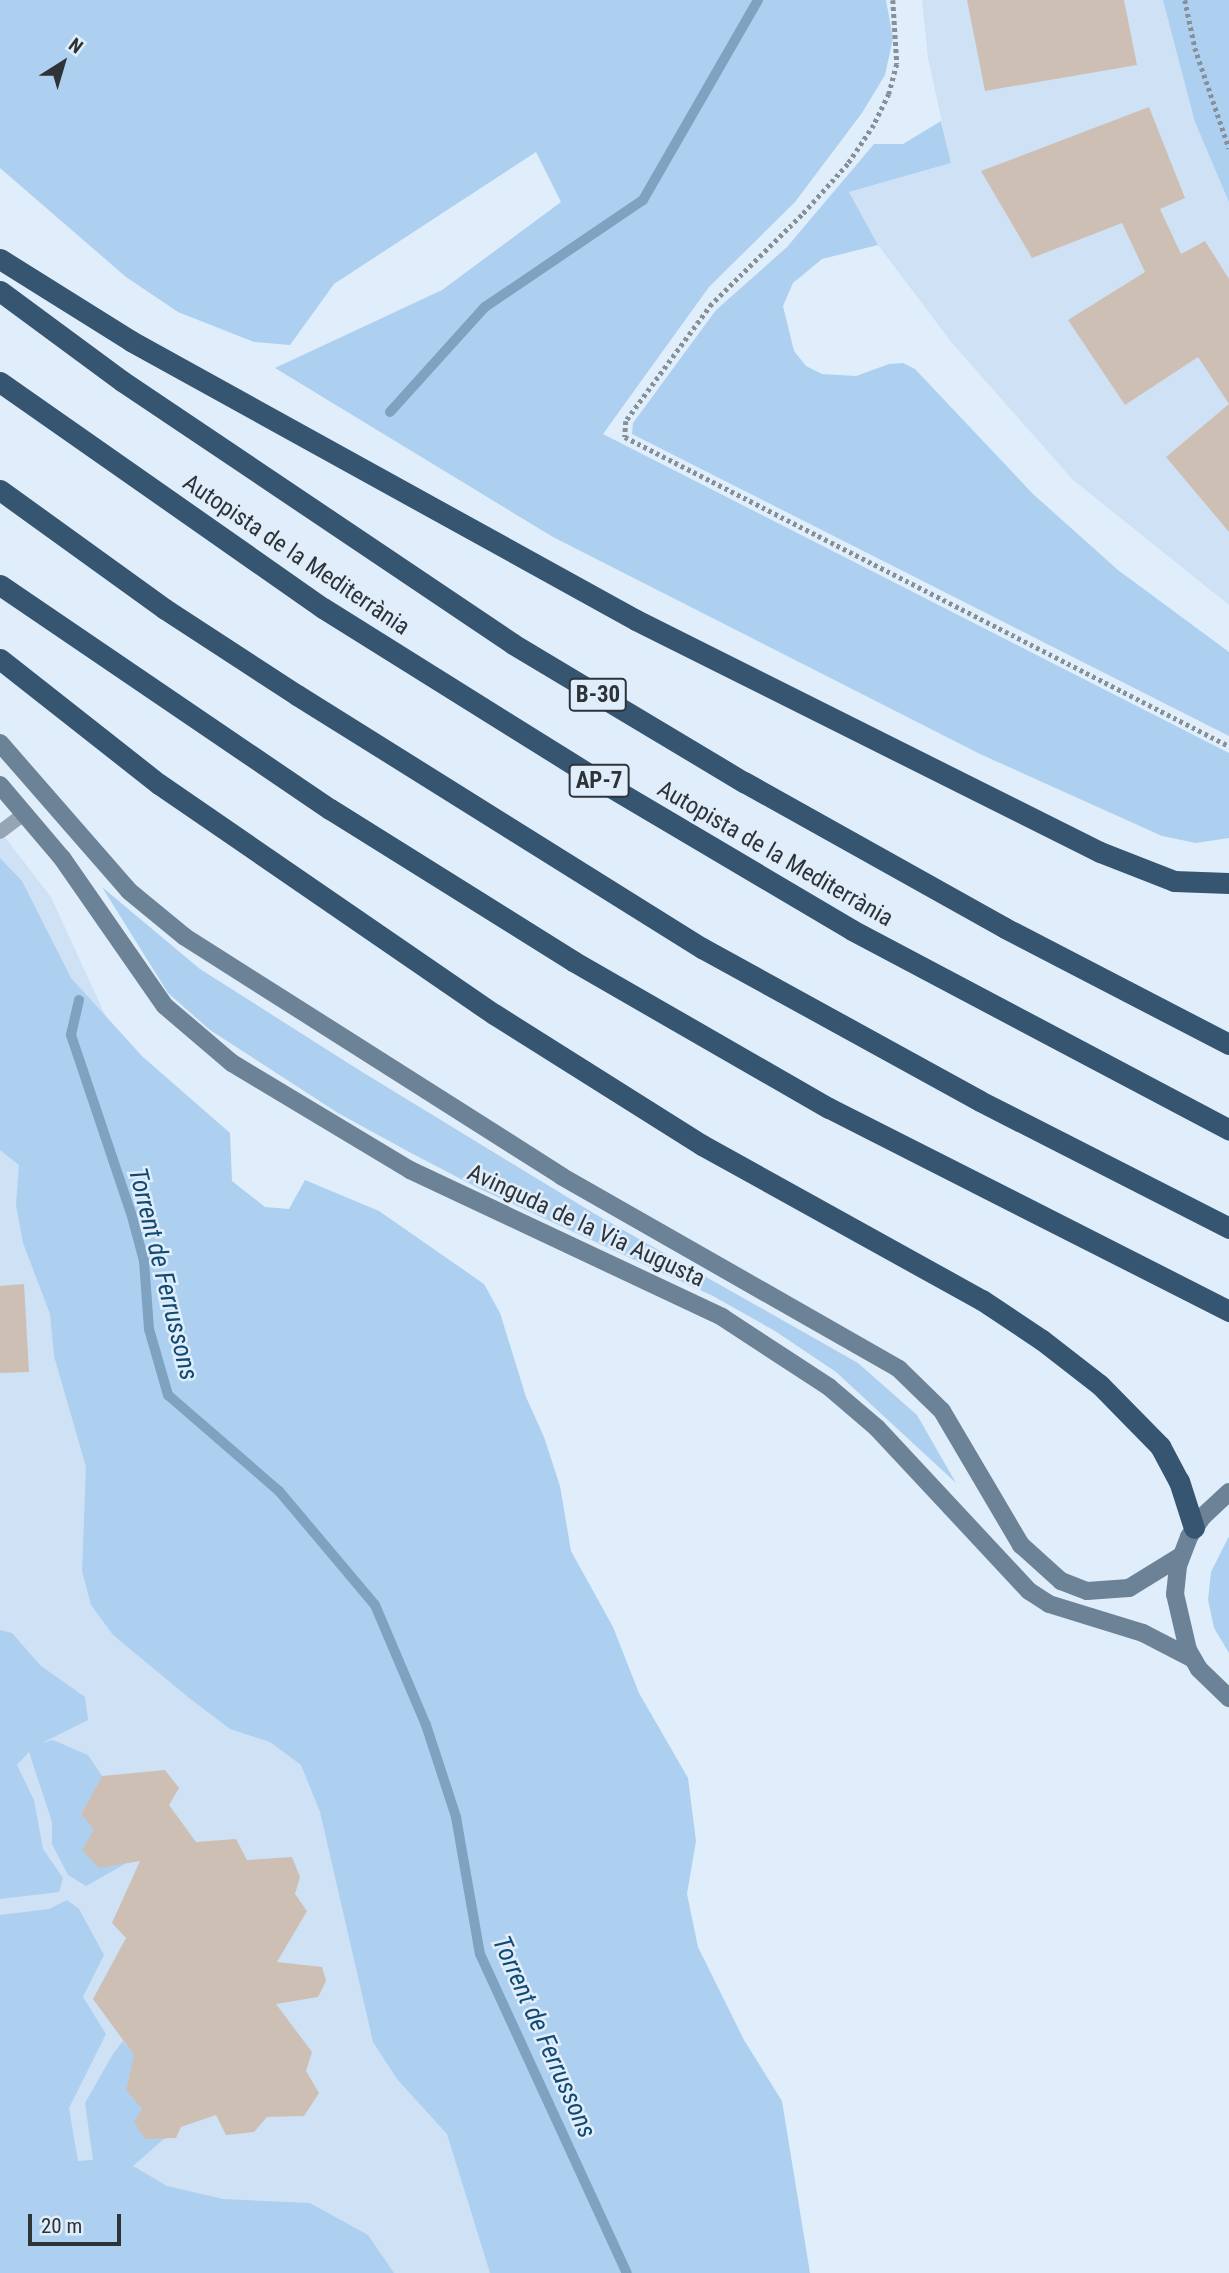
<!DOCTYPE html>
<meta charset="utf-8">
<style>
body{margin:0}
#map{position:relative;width:1229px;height:2273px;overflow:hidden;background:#e0eefb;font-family:"Roboto Condensed",sans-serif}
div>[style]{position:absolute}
.built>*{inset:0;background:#cfe1f4}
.green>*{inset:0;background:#add0f0}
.stream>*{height:10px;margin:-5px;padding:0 5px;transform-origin:5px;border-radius:5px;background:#7fa2c1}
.building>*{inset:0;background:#cebfb5}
.path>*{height:4.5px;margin-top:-2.25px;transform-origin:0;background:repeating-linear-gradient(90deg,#869099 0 3.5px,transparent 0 7px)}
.lane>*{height:14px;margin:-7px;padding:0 7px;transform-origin:7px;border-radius:7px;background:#96a5b3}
.secondary>*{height:18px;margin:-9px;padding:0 9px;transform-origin:9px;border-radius:9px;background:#6c8397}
.highway>*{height:21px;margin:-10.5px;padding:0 10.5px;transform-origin:10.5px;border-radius:10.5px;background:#355571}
span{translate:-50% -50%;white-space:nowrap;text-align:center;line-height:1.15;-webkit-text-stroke:5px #e0eefb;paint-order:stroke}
.shield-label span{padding:2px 5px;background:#e0eefb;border:2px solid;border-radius:5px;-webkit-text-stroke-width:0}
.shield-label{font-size:23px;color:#2e3338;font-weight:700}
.street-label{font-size:24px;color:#2e3338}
.water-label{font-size:26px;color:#114972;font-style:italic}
.north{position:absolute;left:28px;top:28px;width:70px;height:70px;-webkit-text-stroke:5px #e0eefb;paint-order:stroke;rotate:37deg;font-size:19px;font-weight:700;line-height:28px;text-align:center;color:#2e3338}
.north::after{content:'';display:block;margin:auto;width:24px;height:32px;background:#2e3338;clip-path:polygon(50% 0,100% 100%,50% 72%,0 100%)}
.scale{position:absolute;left:28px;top:2214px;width:93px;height:32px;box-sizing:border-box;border:4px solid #2e3338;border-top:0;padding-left:9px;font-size:21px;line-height:24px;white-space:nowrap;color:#2e3338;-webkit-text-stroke:5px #e0eefb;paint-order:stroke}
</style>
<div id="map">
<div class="built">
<div style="clip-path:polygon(922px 0,1229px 0,1229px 605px,1072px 479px,952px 343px,878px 245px,849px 192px,951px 163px,928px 58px)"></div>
<div style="clip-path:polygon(0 831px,51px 897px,106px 1017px,319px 1646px,459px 2127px,496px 2273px,0 2273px)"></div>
</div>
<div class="green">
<div style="clip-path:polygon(0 0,886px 0,893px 38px,885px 75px,862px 113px,795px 202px,709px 287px,603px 434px,1229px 753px,1229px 838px,1196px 843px,1162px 836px,980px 754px,553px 537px,275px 368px,442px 290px,561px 202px,536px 152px,334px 284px,290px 345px,254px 342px,178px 312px,126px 277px,0 168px)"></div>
<div style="clip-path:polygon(1163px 0,1229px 0,1229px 202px,1195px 122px)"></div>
<div style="clip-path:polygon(941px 121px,951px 163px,849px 192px,878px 245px,822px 259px,793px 283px,783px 306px,794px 351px,806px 366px,822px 374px,856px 376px,889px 364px,903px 363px,915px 369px,1033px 494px,1118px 570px,1229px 652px,1229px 736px,632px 434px,633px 423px,716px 310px,787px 247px,874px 144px,903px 144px)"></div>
<div style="clip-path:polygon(0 858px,22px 881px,71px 978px,143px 1057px,230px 1133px,232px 1181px,265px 1207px,289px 1209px,305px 1180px,379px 1211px,484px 1284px,500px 1313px,526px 1397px,544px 1437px,560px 1486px,571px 1551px,613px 1627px,639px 1693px,688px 1778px,696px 1841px,687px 1894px,698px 1947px,744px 2040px,782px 2101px,810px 2273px,490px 2273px,447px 2134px,397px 2079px,373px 2042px,320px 1812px,301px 1765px,270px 1742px,230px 1729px,188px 1697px,113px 1635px,91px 1605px,82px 1571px,86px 1467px,54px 1356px,50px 1314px,23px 1243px,16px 1205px,19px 1165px,0 1150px)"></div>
<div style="clip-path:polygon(102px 887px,200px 969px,359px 1070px,595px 1214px,858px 1363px,917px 1415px,956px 1483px,836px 1372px,775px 1331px,713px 1296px,480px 1189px,411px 1153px,338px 1113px,210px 1030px,168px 993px)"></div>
<div style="clip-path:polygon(1229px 1536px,1229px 1653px,1214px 1628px,1208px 1600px,1211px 1572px)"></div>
<div style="clip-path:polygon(0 1630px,12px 1633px,41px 1666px,85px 1697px,88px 1720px,42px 1743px,53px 1740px,88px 1755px,102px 1776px,81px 1814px,125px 1864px,86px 1886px,68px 1875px,52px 1844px,52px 1822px,29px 1752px,17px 1765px,34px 1800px,43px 1849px,63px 1878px,59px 1892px,0 1899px)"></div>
<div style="clip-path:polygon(67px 1900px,79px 1909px,104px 1955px,83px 1997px,106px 2034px,69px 2108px,78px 2161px,93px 2160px,85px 2103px,113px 2054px,123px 2041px,130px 2050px,159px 2047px,152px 2064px,132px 2065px,126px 2090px,136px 2102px,149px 2098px,165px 2138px,133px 2166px,167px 2186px,223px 2199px,310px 2203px,368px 2235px,394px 2273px,0 2273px,0 1915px,49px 1909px)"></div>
</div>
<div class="stream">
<div style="left:390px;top:412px;width:142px;rotate:-47.9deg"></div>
<div style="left:485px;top:307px;width:191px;rotate:-34.1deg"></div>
<div style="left:643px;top:200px;width:231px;rotate:-60.1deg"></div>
<div style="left:79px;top:1000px;width:36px;rotate:103deg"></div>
<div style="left:71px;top:1035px;width:188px;rotate:71.4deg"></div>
<div style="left:131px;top:1213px;width:50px;rotate:74.8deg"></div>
<div style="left:144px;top:1261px;width:68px;rotate:85.8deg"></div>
<div style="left:149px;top:1329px;width:69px;rotate:73.9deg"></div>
<div style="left:168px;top:1395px;width:147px;rotate:40.9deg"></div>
<div style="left:279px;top:1491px;width:149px;rotate:49.9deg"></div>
<div style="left:375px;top:1605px;width:130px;rotate:67deg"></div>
<div style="left:426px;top:1725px;width:97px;rotate:71.9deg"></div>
<div style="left:456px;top:1817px;width:139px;rotate:80.1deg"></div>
<div style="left:480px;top:1954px;width:351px;rotate:65.3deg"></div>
</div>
<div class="building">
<div style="clip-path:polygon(967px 0,1124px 0,1137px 65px,985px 91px)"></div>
<div style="clip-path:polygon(1149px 107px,1185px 198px,1160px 209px,1181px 254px,1205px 241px,1229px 279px,1229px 532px,1166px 457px,1229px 404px,1198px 357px,1125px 405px,1068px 320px,1145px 272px,1122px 223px,1032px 258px,981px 171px)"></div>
<div style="clip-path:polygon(24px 1284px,29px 1372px,0 1373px,0 1286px)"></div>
<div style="clip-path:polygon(165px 1770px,179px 1788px,169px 1805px,196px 1842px,236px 1839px,247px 1860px,292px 1857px,300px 1877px,295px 1894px,307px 1911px,277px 1962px,322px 1967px,326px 1981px,318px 1997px,276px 2004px,312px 2052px,306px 2071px,319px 2093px,304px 2116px,267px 2117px,254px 2132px,226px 2135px,216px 2115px,181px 2127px,176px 2138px,145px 2139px,134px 2122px,142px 2109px,126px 2090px,134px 2055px,93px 1999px,126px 1938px,112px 1923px,140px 1861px,99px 1868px,82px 1850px,94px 1830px,81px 1814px,102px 1776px)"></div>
</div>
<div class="path">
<div style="left:893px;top:0;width:64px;rotate:86.4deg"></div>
<div style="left:897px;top:64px;width:31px;rotate:105deg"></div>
<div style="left:889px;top:94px;width:34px;rotate:116deg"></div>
<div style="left:874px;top:125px;width:47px;rotate:123.7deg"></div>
<div style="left:848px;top:164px;width:69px;rotate:132deg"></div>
<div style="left:802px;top:215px;width:127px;rotate:135.3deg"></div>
<div style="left:712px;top:304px;width:145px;rotate:126.3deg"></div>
<div style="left:626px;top:421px;width:16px;rotate:94deg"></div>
<div style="left:625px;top:437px;width:678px;rotate:27.09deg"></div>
<div style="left:1185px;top:0;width:49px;rotate:78.2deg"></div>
<div style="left:1195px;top:48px;width:106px;rotate:71.2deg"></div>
</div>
<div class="lane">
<div style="left:0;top:832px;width:31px;rotate:-37deg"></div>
</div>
<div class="secondary">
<div style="left:0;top:743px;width:196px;rotate:48.9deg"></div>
<div style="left:129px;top:891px;width:72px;rotate:39.4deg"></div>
<div style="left:185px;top:937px;width:446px;rotate:32.4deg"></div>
<div style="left:561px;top:1176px;width:389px;rotate:29.7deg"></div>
<div style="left:899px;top:1369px;width:60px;rotate:44.3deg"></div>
<div style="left:942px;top:1411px;width:156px;rotate:59.5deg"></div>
<div style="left:1021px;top:1545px;width:54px;rotate:42deg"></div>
<div style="left:1061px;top:1581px;width:28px;rotate:21deg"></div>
<div style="left:1087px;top:1591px;width:42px;rotate:-4.1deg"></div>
<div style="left:1129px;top:1588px;width:61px;rotate:-31.6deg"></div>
<div style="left:0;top:785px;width:96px;rotate:49.7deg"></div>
<div style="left:62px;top:858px;width:180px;rotate:55.2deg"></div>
<div style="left:165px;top:1006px;width:88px;rotate:40.4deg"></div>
<div style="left:232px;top:1063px;width:208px;rotate:31deg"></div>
<div style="left:410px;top:1170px;width:345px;rotate:25.2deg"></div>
<div style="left:722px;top:1317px;width:128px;rotate:33.2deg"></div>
<div style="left:829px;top:1387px;width:63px;rotate:40.5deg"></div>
<div style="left:877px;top:1428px;width:223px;rotate:47deg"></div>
<div style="left:1029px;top:1591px;width:24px;rotate:33deg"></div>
<div style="left:1049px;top:1604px;width:98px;rotate:17.1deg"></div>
<div style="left:1143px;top:1633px;width:56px;rotate:27.5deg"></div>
<div style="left:1229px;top:1492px;width:35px;rotate:137deg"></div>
<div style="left:1203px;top:1516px;width:25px;rotate:124deg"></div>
<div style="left:1189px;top:1537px;width:31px;rotate:111deg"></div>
<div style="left:1178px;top:1566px;width:28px;rotate:96deg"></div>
<div style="left:1175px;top:1594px;width:57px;rotate:76.9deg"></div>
<div style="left:1188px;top:1650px;width:22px;rotate:60deg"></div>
<div style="left:1199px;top:1669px;width:42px;rotate:44deg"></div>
</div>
<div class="highway">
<div style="left:0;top:259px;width:155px;rotate:32deg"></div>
<div style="left:131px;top:341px;width:577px;rotate:28.92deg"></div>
<div style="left:636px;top:620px;width:519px;rotate:26.57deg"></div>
<div style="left:1100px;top:852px;width:79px;rotate:21.4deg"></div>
<div style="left:1174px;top:881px;width:55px;rotate:2.1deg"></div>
<div style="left:0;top:291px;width:152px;rotate:36.4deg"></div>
<div style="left:122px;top:381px;width:471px;rotate:33.9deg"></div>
<div style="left:513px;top:644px;width:269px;rotate:30.9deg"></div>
<div style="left:744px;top:782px;width:299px;rotate:29.2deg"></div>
<div style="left:1005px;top:928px;width:252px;rotate:27.4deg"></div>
<div style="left:0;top:382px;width:394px;rotate:35deg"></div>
<div style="left:323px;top:608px;width:309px;rotate:32deg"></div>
<div style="left:585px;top:772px;width:310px;rotate:30.6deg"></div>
<div style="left:852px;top:930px;width:427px;rotate:27.9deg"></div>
<div style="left:0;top:490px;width:203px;rotate:35.8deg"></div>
<div style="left:165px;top:609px;width:158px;rotate:33.1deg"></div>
<div style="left:297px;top:695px;width:478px;rotate:32deg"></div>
<div style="left:702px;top:948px;width:317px;rotate:28.8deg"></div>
<div style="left:980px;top:1101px;width:280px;rotate:27deg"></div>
<div style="left:0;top:585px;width:399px;rotate:34.2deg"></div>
<div style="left:330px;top:809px;width:287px;rotate:32deg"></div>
<div style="left:573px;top:961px;width:295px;rotate:29.9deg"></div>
<div style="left:829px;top:1108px;width:449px;rotate:26.9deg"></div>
<div style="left:0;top:659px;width:202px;rotate:38.2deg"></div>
<div style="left:159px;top:784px;width:406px;rotate:34.5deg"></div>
<div style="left:494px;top:1014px;width:246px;rotate:32.2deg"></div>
<div style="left:702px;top:1145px;width:320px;rotate:29deg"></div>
<div style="left:982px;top:1300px;width:72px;rotate:33.7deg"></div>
<div style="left:1042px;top:1340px;width:73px;rotate:37.8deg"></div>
<div style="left:1100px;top:1385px;width:86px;rotate:45.5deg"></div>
<div style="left:1160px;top:1446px;width:40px;rotate:62deg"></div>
<div style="left:1179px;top:1481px;width:49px;rotate:72.3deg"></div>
</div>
<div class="shield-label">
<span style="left:598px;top:695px">B-30</span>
<span style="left:599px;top:781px">AP-7</span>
</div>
<div class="street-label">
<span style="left:296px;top:555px;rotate:34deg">Autopista de la Mediterrània</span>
<span style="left:775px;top:854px;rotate:30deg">Autopista de la Mediterrània</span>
<span style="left:586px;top:1226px;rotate:25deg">Avinguda de la Via Augusta</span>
</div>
<div class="water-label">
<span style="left:163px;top:1274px;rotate:76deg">Torrent de Ferrussons</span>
<span style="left:544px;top:2037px;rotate:66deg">Torrent de Ferrussons</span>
</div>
<div class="north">N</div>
<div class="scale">20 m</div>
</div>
